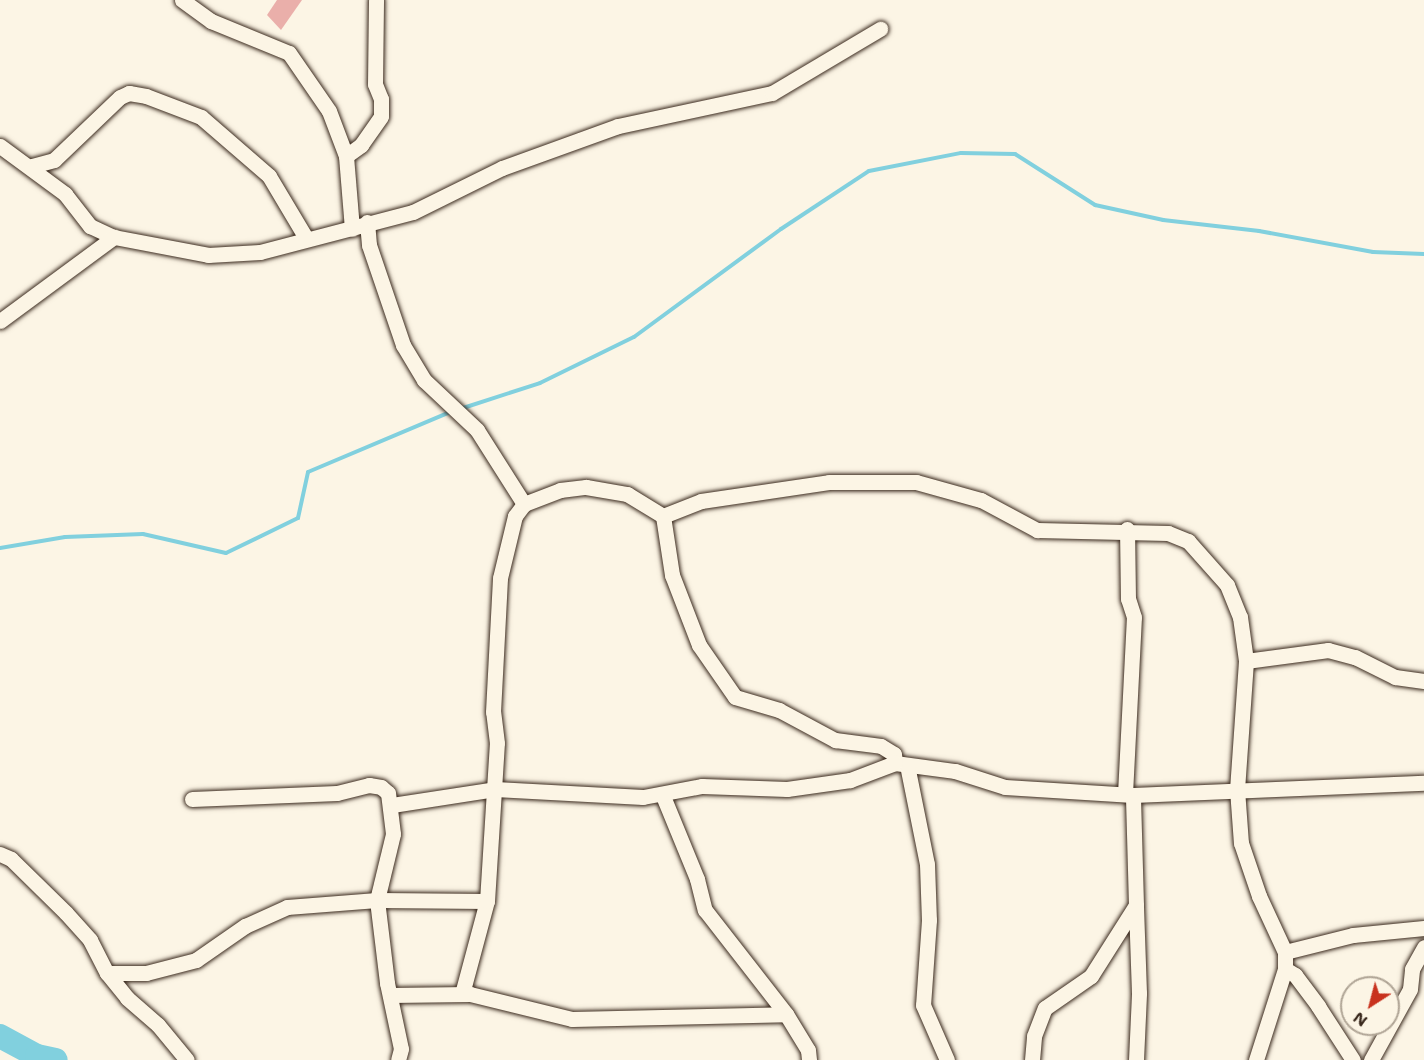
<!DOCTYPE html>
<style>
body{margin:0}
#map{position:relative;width:1424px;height:1060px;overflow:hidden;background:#fcf5e5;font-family:"Shantell Sans",sans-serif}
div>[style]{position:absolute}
.stream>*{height:4px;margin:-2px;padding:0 2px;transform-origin:2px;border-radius:2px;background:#81d0de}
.river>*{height:24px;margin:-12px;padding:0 12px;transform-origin:12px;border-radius:12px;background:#81d0de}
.building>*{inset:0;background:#eaafaa}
.roads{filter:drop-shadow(0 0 2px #3b2a1e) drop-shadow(0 0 2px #3b2a1e)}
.minor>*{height:15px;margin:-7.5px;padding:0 7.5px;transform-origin:7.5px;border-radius:7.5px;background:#fcf5e5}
span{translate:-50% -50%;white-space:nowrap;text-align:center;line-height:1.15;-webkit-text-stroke:4.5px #fcf5e5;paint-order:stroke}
.north{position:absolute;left:1340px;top:976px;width:60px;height:60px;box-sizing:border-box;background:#fcf5e5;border:2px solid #afa495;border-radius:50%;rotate:216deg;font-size:16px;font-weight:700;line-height:24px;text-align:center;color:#3b2a1e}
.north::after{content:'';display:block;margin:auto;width:21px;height:27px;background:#c8321e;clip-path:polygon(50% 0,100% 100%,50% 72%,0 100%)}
</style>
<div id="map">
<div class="stream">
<div style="left:460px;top:409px;width:84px;rotate:-18deg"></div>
<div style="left:540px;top:383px;width:105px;rotate:-26.1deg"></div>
<div style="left:634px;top:337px;width:182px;rotate:-36.3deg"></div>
<div style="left:781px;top:229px;width:105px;rotate:-33.4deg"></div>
<div style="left:869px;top:171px;width:94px;rotate:-11.1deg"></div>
<div style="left:961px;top:153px;width:54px;rotate:1.1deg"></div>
<div style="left:1015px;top:154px;width:95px;rotate:32.5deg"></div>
<div style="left:1095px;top:205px;width:70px;rotate:12.4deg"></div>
<div style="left:1163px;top:220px;width:97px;rotate:6.5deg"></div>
<div style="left:1259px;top:231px;width:116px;rotate:10.4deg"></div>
<div style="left:1373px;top:252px;width:51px;rotate:2.2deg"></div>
<div style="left:0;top:548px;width:66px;rotate:-9.6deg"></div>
<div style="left:65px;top:537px;width:78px;rotate:-2.2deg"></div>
<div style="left:143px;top:534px;width:85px;rotate:12.9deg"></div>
<div style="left:226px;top:553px;width:80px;rotate:-25.9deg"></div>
<div style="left:298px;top:518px;width:47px;rotate:-77.7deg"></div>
<div style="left:308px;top:472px;width:154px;rotate:-22.9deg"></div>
</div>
<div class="river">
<div style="left:0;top:1036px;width:42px;rotate:28.4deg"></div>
<div style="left:37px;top:1056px;width:19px;rotate:12deg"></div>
</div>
<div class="building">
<div style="clip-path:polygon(277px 0,302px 0,281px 30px,267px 15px)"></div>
</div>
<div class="roads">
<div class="minor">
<div style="left:182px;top:0;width:36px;rotate:36deg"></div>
<div style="left:211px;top:21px;width:84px;rotate:22.3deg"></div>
<div style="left:289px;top:53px;width:70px;rotate:55.4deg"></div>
<div style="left:329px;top:111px;width:48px;rotate:69.3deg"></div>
<div style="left:346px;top:156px;width:73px;rotate:85.3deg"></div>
<div style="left:0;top:146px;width:81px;rotate:36.4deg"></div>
<div style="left:65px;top:194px;width:41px;rotate:52deg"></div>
<div style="left:90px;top:226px;width:26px;rotate:25deg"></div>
<div style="left:114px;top:237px;width:96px;rotate:10.8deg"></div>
<div style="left:208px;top:255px;width:52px;rotate:-3.3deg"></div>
<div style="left:260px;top:252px;width:158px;rotate:-14.7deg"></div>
<div style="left:413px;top:212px;width:99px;rotate:-26.3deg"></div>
<div style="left:502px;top:168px;width:123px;rotate:-19.9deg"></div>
<div style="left:618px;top:126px;width:157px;rotate:-12.1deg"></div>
<div style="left:772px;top:93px;width:126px;rotate:-30.7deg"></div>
<div style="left:346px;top:156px;width:19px;rotate:-36deg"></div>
<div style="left:361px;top:145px;width:35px;rotate:-55deg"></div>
<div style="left:381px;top:116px;width:17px;rotate:-90deg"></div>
<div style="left:381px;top:99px;width:16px;rotate:-112deg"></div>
<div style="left:375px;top:84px;width:84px;rotate:-89.3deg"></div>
<div style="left:32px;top:166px;width:23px;rotate:-15deg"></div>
<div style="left:54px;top:160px;width:91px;rotate:-43.7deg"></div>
<div style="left:120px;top:97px;width:10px;rotate:-24deg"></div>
<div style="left:129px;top:93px;width:17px;rotate:10deg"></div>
<div style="left:146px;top:96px;width:59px;rotate:20.9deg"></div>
<div style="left:201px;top:117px;width:90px;rotate:40.9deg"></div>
<div style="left:269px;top:176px;width:72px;rotate:59.2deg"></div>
<div style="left:367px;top:222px;width:23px;rotate:85deg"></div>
<div style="left:369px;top:245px;width:106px;rotate:71.2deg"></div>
<div style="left:403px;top:345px;width:41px;rotate:59deg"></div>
<div style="left:424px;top:380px;width:73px;rotate:43.3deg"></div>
<div style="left:477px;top:430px;width:88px;rotate:57.6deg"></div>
<div style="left:524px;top:504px;width:39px;rotate:-21deg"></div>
<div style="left:560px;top:490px;width:26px;rotate:-7deg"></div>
<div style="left:586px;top:487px;width:42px;rotate:9.7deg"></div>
<div style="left:627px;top:494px;width:42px;rotate:31.4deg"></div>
<div style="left:663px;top:516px;width:60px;rotate:81.3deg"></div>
<div style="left:672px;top:575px;width:75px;rotate:68.9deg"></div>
<div style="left:699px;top:645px;width:63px;rotate:55.3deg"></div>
<div style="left:735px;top:697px;width:46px;rotate:16.5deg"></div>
<div style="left:779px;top:710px;width:64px;rotate:28.2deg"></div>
<div style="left:835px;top:740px;width:46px;rotate:7.4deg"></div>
<div style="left:881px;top:746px;width:15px;rotate:32deg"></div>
<div style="left:894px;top:754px;width:9px;rotate:84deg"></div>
<div style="left:895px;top:763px;width:61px;rotate:7.6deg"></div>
<div style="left:955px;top:771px;width:52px;rotate:17.7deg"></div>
<div style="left:1005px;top:787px;width:128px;rotate:3.6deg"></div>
<div style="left:1133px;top:795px;width:291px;rotate:-2.4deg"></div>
<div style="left:0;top:321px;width:142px;rotate:-36.4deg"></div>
<div style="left:663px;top:516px;width:41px;rotate:-21.5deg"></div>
<div style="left:701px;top:501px;width:129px;rotate:-8.4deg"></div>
<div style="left:829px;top:482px;width:87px"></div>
<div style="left:916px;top:482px;width:67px;rotate:15.5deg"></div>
<div style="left:981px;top:500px;width:64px;rotate:28.2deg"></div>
<div style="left:1037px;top:530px;width:131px;rotate:1.3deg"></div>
<div style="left:1168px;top:533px;width:22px;rotate:22deg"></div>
<div style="left:1188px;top:541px;width:59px;rotate:48.4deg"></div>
<div style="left:1227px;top:585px;width:35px;rotate:68deg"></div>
<div style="left:1240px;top:617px;width:44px;rotate:82.2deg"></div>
<div style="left:1246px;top:661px;width:83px;rotate:-7.6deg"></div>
<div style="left:1328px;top:650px;width:28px;rotate:15deg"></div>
<div style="left:1355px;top:657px;width:45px;rotate:26.6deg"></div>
<div style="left:1395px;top:677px;width:29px;rotate:8deg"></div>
<div style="left:1246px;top:661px;width:128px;rotate:94deg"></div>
<div style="left:1237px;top:789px;width:54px;rotate:85.8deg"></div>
<div style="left:1241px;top:843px;width:56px;rotate:71.2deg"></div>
<div style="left:1259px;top:896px;width:62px;rotate:65.1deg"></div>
<div style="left:1285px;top:952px;width:17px;rotate:90deg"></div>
<div style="left:1285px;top:969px;width:96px;rotate:107.7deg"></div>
<div style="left:907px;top:765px;width:101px;rotate:78.6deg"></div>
<div style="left:927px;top:864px;width:56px;rotate:88deg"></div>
<div style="left:929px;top:920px;width:85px;rotate:94deg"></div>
<div style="left:923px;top:1005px;width:60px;rotate:66.4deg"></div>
<div style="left:1125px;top:794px;width:177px;rotate:-87.1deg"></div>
<div style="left:1134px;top:617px;width:19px;rotate:-108deg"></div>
<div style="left:1128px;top:599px;width:70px;rotate:-90.8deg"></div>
<div style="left:663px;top:796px;width:90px;rotate:67.7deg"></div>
<div style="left:697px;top:879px;width:32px;rotate:76deg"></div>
<div style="left:705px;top:910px;width:132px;rotate:52.1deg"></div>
<div style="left:786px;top:1014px;width:42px;rotate:58.6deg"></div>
<div style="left:808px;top:1050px;width:10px;rotate:84deg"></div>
<div style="left:192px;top:799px;width:145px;rotate:-2.4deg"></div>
<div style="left:337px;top:793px;width:33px;rotate:-14deg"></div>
<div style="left:369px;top:785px;width:12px;rotate:9deg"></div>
<div style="left:381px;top:787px;width:9px;rotate:41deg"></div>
<div style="left:388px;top:793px;width:41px;rotate:83deg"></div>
<div style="left:393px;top:834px;width:68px;rotate:103.6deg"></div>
<div style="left:377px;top:900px;width:84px;rotate:83.1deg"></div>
<div style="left:387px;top:983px;width:67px;rotate:78deg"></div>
<div style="left:401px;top:1049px;width:11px;rotate:105deg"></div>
<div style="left:392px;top:805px;width:104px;rotate:-8.8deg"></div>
<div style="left:495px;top:789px;width:148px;rotate:3.1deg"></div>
<div style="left:643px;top:797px;width:60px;rotate:-10.6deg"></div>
<div style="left:702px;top:786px;width:85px;rotate:2deg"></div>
<div style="left:787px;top:789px;width:64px;rotate:-8.1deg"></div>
<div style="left:850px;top:780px;width:48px;rotate:-20.7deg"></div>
<div style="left:0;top:854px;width:12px;rotate:24deg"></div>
<div style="left:11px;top:859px;width:77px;rotate:44.5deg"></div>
<div style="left:66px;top:913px;width:36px;rotate:48deg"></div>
<div style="left:90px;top:940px;width:37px;rotate:63deg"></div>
<div style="left:107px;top:973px;width:32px;rotate:51deg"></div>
<div style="left:127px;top:998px;width:41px;rotate:41.1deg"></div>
<div style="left:158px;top:1025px;width:45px;rotate:50.4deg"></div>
<div style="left:1285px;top:952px;width:70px;rotate:-14deg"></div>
<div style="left:1353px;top:935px;width:71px;rotate:-5.6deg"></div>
<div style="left:1285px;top:969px;width:12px;rotate:31deg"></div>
<div style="left:1295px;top:975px;width:39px;rotate:53deg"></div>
<div style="left:1318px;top:1006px;width:64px;rotate:57.1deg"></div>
<div style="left:107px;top:973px;width:39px"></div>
<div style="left:146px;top:973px;width:52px;rotate:-14.6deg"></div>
<div style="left:196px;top:960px;width:60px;rotate:-34.8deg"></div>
<div style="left:245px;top:926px;width:46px;rotate:-24.3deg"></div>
<div style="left:287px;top:907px;width:90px;rotate:-4.4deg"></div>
<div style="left:377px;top:900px;width:110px;rotate:0.5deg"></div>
<div style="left:462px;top:994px;width:96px;rotate:-75deg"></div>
<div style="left:487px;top:901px;width:158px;rotate:-86.4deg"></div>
<div style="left:497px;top:743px;width:31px;rotate:-97deg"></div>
<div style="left:493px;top:712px;width:134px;rotate:-87deg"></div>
<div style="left:500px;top:578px;width:64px;rotate:-76.4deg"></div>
<div style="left:515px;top:516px;width:15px;rotate:-53deg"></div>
<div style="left:390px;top:995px;width:80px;rotate:-0.7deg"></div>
<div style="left:470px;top:994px;width:105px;rotate:13.8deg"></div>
<div style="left:572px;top:1019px;width:214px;rotate:-1.3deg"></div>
<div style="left:1032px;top:1060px;width:24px;rotate:-85deg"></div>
<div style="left:1034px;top:1036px;width:30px;rotate:-69deg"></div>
<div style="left:1045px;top:1008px;width:56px;rotate:-34.8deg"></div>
<div style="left:1091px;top:976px;width:84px;rotate:-57.6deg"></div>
<div style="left:1136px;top:905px;width:110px;rotate:-91.6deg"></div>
<div style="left:1136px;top:1060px;width:67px;rotate:-87.4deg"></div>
<div style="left:1139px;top:993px;width:88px;rotate:-92deg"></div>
<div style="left:1371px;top:1060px;width:81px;rotate:-61.2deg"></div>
<div style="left:1410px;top:989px;width:20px;rotate:-84deg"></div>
<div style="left:1412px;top:969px;width:25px;rotate:-61deg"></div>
</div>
</div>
<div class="north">N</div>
</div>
